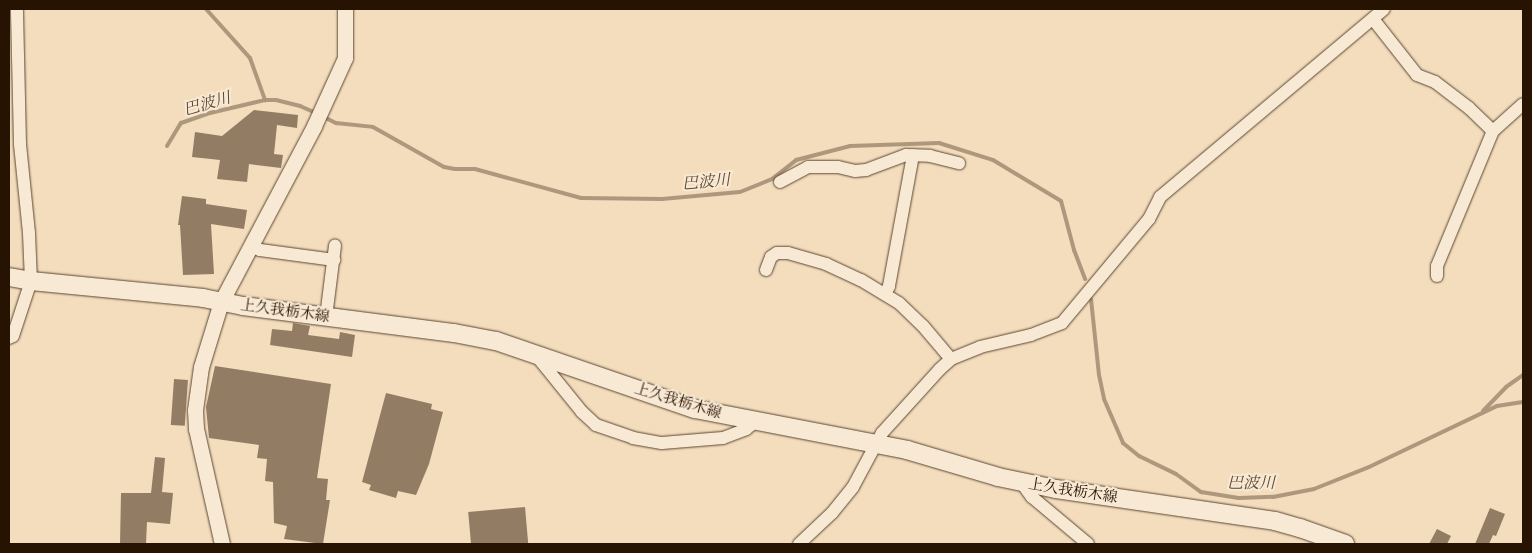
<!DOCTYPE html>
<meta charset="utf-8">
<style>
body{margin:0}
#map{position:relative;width:1532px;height:553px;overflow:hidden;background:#f4ddbd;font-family:"IM FELL Double Pica","Noto Serif JP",serif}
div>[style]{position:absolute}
.stream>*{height:4px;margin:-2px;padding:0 2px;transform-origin:2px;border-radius:2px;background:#ae987d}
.building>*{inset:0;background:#927c63;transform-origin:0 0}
.roads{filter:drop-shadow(0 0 1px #5a4631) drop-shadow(0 0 1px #5a4631)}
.minor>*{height:12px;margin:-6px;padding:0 6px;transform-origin:6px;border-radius:6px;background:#f8e9d4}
.tertiary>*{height:15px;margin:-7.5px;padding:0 7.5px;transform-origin:7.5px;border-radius:7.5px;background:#f8e9d4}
.secondary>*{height:18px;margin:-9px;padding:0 9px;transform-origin:9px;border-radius:9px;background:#f8e9d4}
span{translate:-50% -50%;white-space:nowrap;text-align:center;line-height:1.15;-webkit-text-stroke:4px #f8e9d4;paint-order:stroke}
.street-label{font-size:15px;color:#271302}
.water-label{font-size:16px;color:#5d4833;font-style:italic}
.frame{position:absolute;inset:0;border:10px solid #271302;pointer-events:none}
</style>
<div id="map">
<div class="stream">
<div style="left:206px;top:9px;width:66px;rotate:48.1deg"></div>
<div style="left:250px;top:58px;width:45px;rotate:70.3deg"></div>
<div style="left:322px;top:116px;width:16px;rotate:27deg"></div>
<div style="left:336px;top:123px;width:37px;rotate:6deg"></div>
<div style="left:373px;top:127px;width:81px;rotate:29.4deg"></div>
<div style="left:444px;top:167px;width:11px;rotate:10deg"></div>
<div style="left:455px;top:169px;width:20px"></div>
<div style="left:475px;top:169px;width:110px;rotate:15.3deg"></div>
<div style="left:581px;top:198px;width:81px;rotate:0.7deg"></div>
<div style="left:662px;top:199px;width:78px;rotate:-5.1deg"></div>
<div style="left:740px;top:192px;width:35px;rotate:-22deg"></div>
<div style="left:772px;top:179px;width:31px;rotate:-38deg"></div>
<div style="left:796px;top:160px;width:56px;rotate:-14.5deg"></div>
<div style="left:850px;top:146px;width:89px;rotate:-1.9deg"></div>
<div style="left:939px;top:143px;width:57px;rotate:17.5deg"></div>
<div style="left:993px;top:160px;width:79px;rotate:31.1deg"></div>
<div style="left:1061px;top:201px;width:51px;rotate:75.1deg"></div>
<div style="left:1074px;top:250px;width:31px;rotate:69deg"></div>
<div style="left:167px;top:146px;width:27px;rotate:-59deg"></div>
<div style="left:181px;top:123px;width:31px;rotate:-19deg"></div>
<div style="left:210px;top:113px;width:57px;rotate:-13.3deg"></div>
<div style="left:265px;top:100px;width:11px"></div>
<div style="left:276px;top:100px;width:25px;rotate:14deg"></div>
<div style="left:300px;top:106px;width:17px;rotate:24deg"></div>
<div style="left:1091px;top:299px;width:76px;rotate:84deg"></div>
<div style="left:1099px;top:375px;width:25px;rotate:78deg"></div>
<div style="left:1104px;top:399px;width:48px;rotate:66.6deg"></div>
<div style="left:1123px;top:443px;width:21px;rotate:39deg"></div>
<div style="left:1139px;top:456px;width:41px;rotate:25.9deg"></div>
<div style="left:1176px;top:474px;width:31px;rotate:36deg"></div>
<div style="left:1201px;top:492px;width:38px;rotate:9deg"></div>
<div style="left:1239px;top:498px;width:34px;rotate:-2deg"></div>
<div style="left:1273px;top:497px;width:42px;rotate:-11deg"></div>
<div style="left:1314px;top:489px;width:59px;rotate:-21.8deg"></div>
<div style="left:1369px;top:467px;width:142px;rotate:-25.5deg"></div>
<div style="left:1497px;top:406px;width:26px;rotate:-9deg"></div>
<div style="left:1483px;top:411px;width:33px;rotate:-46deg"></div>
<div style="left:1506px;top:387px;width:21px;rotate:-35deg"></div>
</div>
<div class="building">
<div style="clip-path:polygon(254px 110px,298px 115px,297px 128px,277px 125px,274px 154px,283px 155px,281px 168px,249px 164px,247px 182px,217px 179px,220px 160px,192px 157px,195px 132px,222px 136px)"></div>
<div style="clip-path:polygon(182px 196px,206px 199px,206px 204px,247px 210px,244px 229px,211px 224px,214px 274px,183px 275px,180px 225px,178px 225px)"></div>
<div style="clip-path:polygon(293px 323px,310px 326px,308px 335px,339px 339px,340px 332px,355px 335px,352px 357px,270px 345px,272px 329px,292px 331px)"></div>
<div style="clip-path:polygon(215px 366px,331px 384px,317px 478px,328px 479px,326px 500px,330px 500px,323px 544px,284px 539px,287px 526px,274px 523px,273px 482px,265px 481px,267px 459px,257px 458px,259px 445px,209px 438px,206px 407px)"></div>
<div style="left:174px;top:379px;width:14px;height:46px;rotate:4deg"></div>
<div style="clip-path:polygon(386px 393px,432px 404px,431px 409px,443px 412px,429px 464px,416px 495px,398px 491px,396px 498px,369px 490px,371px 485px,362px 482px)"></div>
<div style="clip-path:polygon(155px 457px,165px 458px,162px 492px,173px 493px,170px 524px,147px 522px,146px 544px,120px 544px,121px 493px,151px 493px)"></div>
<div style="left:525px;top:507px;width:37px;height:57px;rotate:85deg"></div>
<div style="clip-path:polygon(1490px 508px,1505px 514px,1496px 536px,1493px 535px,1489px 544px,1475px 544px)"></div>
<div style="clip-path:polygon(1437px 529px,1451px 536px,1447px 544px,1429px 544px)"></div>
</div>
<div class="roads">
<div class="minor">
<div style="left:1373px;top:19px;width:71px;rotate:51.8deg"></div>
<div style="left:1417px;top:75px;width:19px;rotate:21deg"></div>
<div style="left:1435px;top:82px;width:43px;rotate:37.4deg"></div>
<div style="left:1469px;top:108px;width:33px;rotate:44deg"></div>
<div style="left:780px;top:182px;width:32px;rotate:-28deg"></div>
<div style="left:808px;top:167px;width:30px"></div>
<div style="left:838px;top:167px;width:17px;rotate:13deg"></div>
<div style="left:855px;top:171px;width:11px;rotate:-5deg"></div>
<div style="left:866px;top:170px;width:43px;rotate:-20.6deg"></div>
<div style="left:906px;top:155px;width:24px;rotate:2deg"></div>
<div style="left:930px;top:156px;width:30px;rotate:14deg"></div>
<div style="left:252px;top:246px;width:9px;rotate:27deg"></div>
<div style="left:260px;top:250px;width:75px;rotate:7.7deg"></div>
<div style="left:766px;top:270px;width:14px;rotate:-69deg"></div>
<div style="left:771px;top:257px;width:7px;rotate:-34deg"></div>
<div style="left:777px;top:253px;width:11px"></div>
<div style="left:788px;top:253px;width:40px;rotate:16deg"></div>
<div style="left:826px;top:264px;width:38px;rotate:25deg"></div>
<div style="left:861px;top:280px;width:44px;rotate:31.2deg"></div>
<div style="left:899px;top:303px;width:33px;rotate:44deg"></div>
<div style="left:923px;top:326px;width:43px;rotate:49.7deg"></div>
<div style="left:1437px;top:276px;width:10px;rotate:-90deg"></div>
<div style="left:1437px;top:266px;width:146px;rotate:-67.5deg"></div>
<div style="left:1493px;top:131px;width:40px;rotate:-42deg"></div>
<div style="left:885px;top:294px;width:9px;rotate:-63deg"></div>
<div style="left:889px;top:286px;width:133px;rotate:-79.6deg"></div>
<div style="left:326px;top:317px;width:72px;rotate:-82.8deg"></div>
<div style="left:9px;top:338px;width:4px;rotate:-27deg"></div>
<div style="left:13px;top:336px;width:58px;rotate:-71.9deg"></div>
<div style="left:31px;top:281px;width:48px;rotate:-92.4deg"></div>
<div style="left:29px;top:233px;width:89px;rotate:-95.8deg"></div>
<div style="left:20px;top:144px;width:135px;rotate:-91.3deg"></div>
<div style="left:535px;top:354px;width:75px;rotate:51deg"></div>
<div style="left:582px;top:412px;width:19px;rotate:43deg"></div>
<div style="left:596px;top:425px;width:39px;rotate:19deg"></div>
<div style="left:633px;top:438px;width:29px;rotate:10deg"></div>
<div style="left:662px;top:443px;width:61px;rotate:-4.7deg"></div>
<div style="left:723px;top:438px;width:25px;rotate:-21deg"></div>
<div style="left:746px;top:429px;width:11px;rotate:-38deg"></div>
<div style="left:1021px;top:482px;width:19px;rotate:54deg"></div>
<div style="left:1032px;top:497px;width:73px;rotate:40deg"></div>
<div style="left:799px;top:544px;width:45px;rotate:-43.2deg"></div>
<div style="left:832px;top:513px;width:33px;rotate:-51deg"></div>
<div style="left:853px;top:487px;width:61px;rotate:-61.8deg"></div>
<div style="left:882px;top:433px;width:86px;rotate:-47.8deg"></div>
<div style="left:940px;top:369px;width:15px;rotate:-42deg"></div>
<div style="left:951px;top:359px;width:31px;rotate:-22deg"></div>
<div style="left:980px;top:347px;width:52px;rotate:-13.2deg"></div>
<div style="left:1031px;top:335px;width:33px;rotate:-21deg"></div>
<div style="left:1062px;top:323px;width:136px;rotate:-50.1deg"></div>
<div style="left:1149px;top:219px;width:25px;rotate:-63deg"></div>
<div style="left:1160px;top:197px;width:292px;rotate:-40deg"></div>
</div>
<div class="tertiary">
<div style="left:222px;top:544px;width:118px;rotate:-102.7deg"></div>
<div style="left:196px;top:429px;width:19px;rotate:-93deg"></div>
<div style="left:195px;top:410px;width:43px;rotate:-82.1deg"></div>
<div style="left:201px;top:367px;width:68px;rotate:-72.9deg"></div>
<div style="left:221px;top:302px;width:199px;rotate:-62.1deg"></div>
<div style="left:314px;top:126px;width:75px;rotate:-65.5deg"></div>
<div style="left:345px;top:58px;width:49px;rotate:-90deg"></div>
</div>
<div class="secondary">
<div style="left:9px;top:277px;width:22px;rotate:10deg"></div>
<div style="left:31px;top:281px;width:173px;rotate:5.6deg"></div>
<div style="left:203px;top:298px;width:41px;rotate:11.3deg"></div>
<div style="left:243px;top:306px;width:213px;rotate:7.3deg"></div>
<div style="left:454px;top:333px;width:43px;rotate:10.8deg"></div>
<div style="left:496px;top:341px;width:210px;rotate:18.9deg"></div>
<div style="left:695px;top:409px;width:216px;rotate:10.9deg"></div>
<div style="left:907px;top:450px;width:95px;rotate:16.5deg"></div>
<div style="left:998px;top:477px;width:59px;rotate:11.7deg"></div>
<div style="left:1056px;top:489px;width:221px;rotate:8.3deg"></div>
<div style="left:1275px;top:521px;width:26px;rotate:16deg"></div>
<div style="left:1300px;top:528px;width:48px;rotate:19.6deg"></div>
</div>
</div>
<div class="street-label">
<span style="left:285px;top:311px;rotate:8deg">上久我栃木線</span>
<span style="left:678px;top:401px;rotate:17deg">上久我栃木線</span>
<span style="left:1073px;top:491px;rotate:9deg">上久我栃木線</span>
</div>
<div class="water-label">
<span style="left:207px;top:104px;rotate:-16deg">巴波川</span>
<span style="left:706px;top:182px;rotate:-5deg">巴波川</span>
<span style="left:1251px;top:483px">巴波川</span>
</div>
<div class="frame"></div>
</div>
